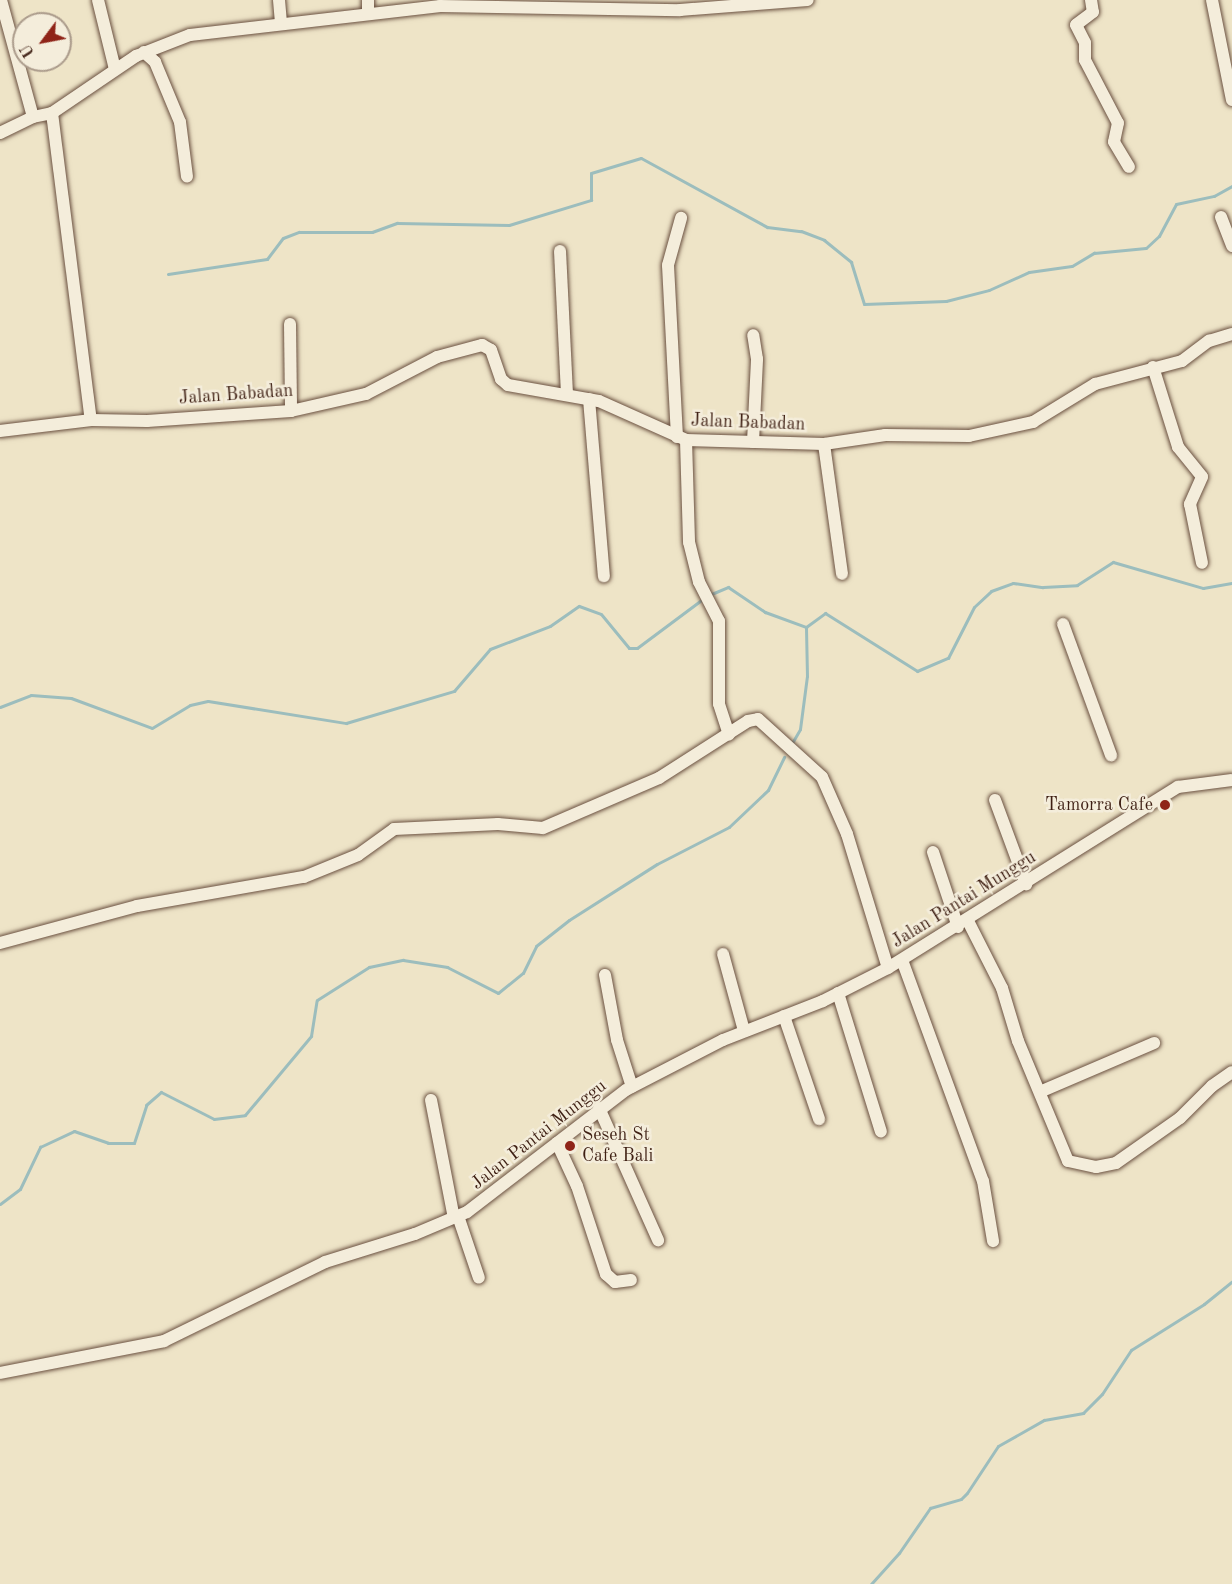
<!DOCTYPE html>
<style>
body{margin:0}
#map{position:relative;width:1232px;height:1584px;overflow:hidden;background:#eee4c7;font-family:"Old Standard TT",serif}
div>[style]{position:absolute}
.stream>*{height:3px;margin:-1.5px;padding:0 1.5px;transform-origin:1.5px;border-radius:1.5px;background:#9cbdbd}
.roads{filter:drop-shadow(0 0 2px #6a5040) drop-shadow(0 0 2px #6a5040)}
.street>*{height:12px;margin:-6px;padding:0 6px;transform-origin:6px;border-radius:6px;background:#f4eddb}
.dots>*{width:16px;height:16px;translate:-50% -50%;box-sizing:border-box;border:3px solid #f4eddb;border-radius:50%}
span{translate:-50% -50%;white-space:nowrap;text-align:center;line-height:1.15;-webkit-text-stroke:5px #f4eddb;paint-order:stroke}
.street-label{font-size:18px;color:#3e1f13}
.poi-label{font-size:18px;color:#3e1f13}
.right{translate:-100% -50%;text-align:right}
.left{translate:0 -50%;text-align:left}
.north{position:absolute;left:12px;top:12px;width:60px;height:60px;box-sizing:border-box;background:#f4eddb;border:2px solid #ab9b8b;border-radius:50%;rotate:238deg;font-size:16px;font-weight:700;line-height:24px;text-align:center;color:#3e1f13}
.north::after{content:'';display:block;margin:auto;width:21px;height:27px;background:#8f2418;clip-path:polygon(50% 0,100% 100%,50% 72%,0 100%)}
</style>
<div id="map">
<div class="stream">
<div style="left:168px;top:274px;width:100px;rotate:-8.6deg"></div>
<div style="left:267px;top:259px;width:26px;rotate:-53deg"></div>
<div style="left:283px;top:238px;width:17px;rotate:-21deg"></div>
<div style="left:299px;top:232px;width:73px"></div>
<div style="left:372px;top:232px;width:27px;rotate:-20deg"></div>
<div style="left:397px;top:223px;width:112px;rotate:1deg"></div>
<div style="left:509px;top:225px;width:86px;rotate:-17deg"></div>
<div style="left:591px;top:200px;width:27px;rotate:-90deg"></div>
<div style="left:591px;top:173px;width:52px;rotate:-16.7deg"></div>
<div style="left:641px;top:158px;width:144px;rotate:28.7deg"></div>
<div style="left:767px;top:227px;width:34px;rotate:7deg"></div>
<div style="left:801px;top:231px;width:25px;rotate:21deg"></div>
<div style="left:824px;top:240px;width:35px;rotate:39deg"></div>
<div style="left:851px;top:262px;width:44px;rotate:72.8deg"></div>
<div style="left:864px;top:304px;width:82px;rotate:-2.1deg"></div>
<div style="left:946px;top:301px;width:44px;rotate:-14.3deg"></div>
<div style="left:989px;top:290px;width:44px;rotate:-24.2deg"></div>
<div style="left:1029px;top:272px;width:43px;rotate:-7.9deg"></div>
<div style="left:1072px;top:266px;width:26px;rotate:-31deg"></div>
<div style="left:1094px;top:253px;width:52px;rotate:-5.5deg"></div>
<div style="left:1146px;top:248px;width:18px;rotate:-43deg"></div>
<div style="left:1159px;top:236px;width:36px;rotate:-62deg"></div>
<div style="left:1176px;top:204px;width:39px;rotate:-12deg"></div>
<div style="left:1214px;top:196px;width:21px;rotate:-29deg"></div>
<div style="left:709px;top:595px;width:21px;rotate:-23deg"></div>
<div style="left:728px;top:587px;width:45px;rotate:34deg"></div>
<div style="left:765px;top:612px;width:44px;rotate:20.1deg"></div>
<div style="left:0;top:707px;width:33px;rotate:-21deg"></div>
<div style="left:31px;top:695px;width:40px;rotate:4.3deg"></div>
<div style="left:71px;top:698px;width:86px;rotate:20.3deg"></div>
<div style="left:152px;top:728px;width:44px;rotate:-31.2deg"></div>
<div style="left:190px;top:705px;width:18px;rotate:-13deg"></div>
<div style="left:208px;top:701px;width:140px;rotate:9.1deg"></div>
<div style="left:346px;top:723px;width:113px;rotate:-16.5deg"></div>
<div style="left:454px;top:691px;width:55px;rotate:-49.4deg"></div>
<div style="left:490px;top:649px;width:64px;rotate:-21deg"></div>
<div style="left:550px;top:626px;width:35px;rotate:-35deg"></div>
<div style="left:579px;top:606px;width:23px;rotate:20deg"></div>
<div style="left:601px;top:614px;width:44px;rotate:50.5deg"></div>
<div style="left:629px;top:648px;width:8px"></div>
<div style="left:637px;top:648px;width:84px;rotate:-36.7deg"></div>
<div style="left:792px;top:743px;width:16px;rotate:-60deg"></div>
<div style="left:800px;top:729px;width:53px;rotate:-82.5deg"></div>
<div style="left:807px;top:676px;width:49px;rotate:-91.2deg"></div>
<div style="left:806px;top:627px;width:24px;rotate:-36deg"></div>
<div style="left:825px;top:613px;width:109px;rotate:32.2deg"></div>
<div style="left:917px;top:671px;width:34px;rotate:-23deg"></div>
<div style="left:948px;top:658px;width:57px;rotate:-63deg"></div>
<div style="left:974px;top:607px;width:23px;rotate:-43deg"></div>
<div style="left:991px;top:591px;width:23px;rotate:-20deg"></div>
<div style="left:1013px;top:583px;width:30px;rotate:8deg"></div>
<div style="left:1043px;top:587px;width:34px;rotate:-3deg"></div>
<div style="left:1077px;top:585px;width:43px;rotate:-32.6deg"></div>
<div style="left:1113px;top:562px;width:94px;rotate:16.1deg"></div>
<div style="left:1203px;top:588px;width:29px;rotate:-10deg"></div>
<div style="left:0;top:1204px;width:25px;rotate:-37deg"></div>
<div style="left:20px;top:1189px;width:47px;rotate:-64.5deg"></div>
<div style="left:40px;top:1147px;width:38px;rotate:-25deg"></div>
<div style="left:74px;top:1131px;width:36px;rotate:19deg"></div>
<div style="left:108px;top:1143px;width:26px"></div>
<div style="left:134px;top:1143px;width:40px;rotate:-72deg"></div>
<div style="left:146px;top:1105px;width:20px;rotate:-41deg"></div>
<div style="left:161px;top:1092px;width:59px;rotate:27deg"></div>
<div style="left:214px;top:1119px;width:31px;rotate:-7deg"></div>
<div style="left:245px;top:1115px;width:103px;rotate:-50.1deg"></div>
<div style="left:311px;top:1036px;width:36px;rotate:-81deg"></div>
<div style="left:317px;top:1000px;width:62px;rotate:-32.4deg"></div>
<div style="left:369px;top:967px;width:35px;rotate:-12deg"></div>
<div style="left:403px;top:960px;width:45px;rotate:9deg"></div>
<div style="left:447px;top:967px;width:57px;rotate:27deg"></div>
<div style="left:498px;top:993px;width:32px;rotate:-39deg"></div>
<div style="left:523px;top:973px;width:30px;rotate:-64deg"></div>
<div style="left:536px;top:946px;width:42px;rotate:-38.2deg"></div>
<div style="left:569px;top:920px;width:104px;rotate:-32.5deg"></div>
<div style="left:657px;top:864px;width:81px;rotate:-27.2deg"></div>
<div style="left:729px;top:827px;width:54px;rotate:-43.5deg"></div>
<div style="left:768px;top:790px;width:37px;rotate:-64deg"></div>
<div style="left:871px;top:1584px;width:42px;rotate:-47.9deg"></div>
<div style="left:899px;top:1553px;width:55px;rotate:-55.4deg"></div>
<div style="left:930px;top:1508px;width:32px;rotate:-16deg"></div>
<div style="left:961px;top:1499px;width:8px;rotate:-45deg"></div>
<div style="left:967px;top:1493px;width:56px;rotate:-56.6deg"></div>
<div style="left:998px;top:1446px;width:53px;rotate:-29.5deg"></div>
<div style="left:1044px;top:1420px;width:40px;rotate:-10deg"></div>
<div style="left:1083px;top:1413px;width:27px;rotate:-45deg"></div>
<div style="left:1102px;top:1394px;width:53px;rotate:-56.6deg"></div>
<div style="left:1131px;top:1350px;width:86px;rotate:-32.2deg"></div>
<div style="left:1204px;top:1304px;width:36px;rotate:-39deg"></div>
</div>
<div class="roads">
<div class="street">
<div style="left:1px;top:0;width:121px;rotate:74.7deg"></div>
<div style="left:33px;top:117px;width:19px;rotate:-12deg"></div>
<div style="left:52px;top:113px;width:102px;rotate:-34.2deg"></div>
<div style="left:136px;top:56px;width:58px;rotate:-21.3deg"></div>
<div style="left:190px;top:35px;width:252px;rotate:-6.6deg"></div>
<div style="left:440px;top:6px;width:240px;rotate:1deg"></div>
<div style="left:680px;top:10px;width:128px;rotate:-4.5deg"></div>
<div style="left:98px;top:0;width:71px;rotate:76.2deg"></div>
<div style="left:279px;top:0;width:24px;rotate:85deg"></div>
<div style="left:368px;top:0;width:14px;rotate:90deg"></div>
<div style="left:1091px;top:0;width:12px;rotate:81deg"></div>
<div style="left:1093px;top:12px;width:21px;rotate:143deg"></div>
<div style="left:1076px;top:25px;width:20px;rotate:63deg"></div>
<div style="left:1085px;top:43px;width:17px;rotate:90deg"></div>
<div style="left:1085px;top:60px;width:71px;rotate:62.4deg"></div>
<div style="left:1118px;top:123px;width:19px;rotate:102deg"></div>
<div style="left:1114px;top:142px;width:29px;rotate:59deg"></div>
<div style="left:1212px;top:0;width:102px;rotate:78.7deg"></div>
<div style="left:144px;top:52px;width:15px;rotate:42deg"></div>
<div style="left:155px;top:62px;width:65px;rotate:67.4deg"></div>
<div style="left:180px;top:122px;width:55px;rotate:82.7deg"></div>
<div style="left:52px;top:113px;width:309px;rotate:82.8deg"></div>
<div style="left:0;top:133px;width:37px;rotate:-26deg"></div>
<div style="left:1221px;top:217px;width:31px;rotate:69deg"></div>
<div style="left:560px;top:251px;width:142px;rotate:87.2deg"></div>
<div style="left:290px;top:324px;width:87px;rotate:89.3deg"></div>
<div style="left:1153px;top:367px;width:84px;rotate:72.6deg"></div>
<div style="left:1178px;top:447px;width:38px;rotate:51deg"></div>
<div style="left:1202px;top:477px;width:30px;rotate:114deg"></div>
<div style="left:1190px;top:504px;width:60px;rotate:78.5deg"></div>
<div style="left:589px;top:399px;width:178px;rotate:85.2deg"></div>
<div style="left:0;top:431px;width:92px;rotate:-6.9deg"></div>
<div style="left:91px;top:420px;width:56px;rotate:1deg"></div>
<div style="left:147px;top:421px;width:144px;rotate:-4deg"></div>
<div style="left:291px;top:411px;width:77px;rotate:-12.8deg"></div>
<div style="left:366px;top:394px;width:80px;rotate:-27.5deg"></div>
<div style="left:437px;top:357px;width:47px;rotate:-14.9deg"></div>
<div style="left:482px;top:345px;width:10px;rotate:29deg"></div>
<div style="left:491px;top:350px;width:31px;rotate:71deg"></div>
<div style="left:501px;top:379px;width:9px;rotate:41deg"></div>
<div style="left:508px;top:385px;width:92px;rotate:10deg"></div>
<div style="left:599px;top:401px;width:95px;rotate:24.1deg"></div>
<div style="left:686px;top:440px;width:138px;rotate:1.7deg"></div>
<div style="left:824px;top:444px;width:62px;rotate:-8.4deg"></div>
<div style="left:885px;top:435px;width:84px;rotate:0.7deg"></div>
<div style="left:969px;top:436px;width:66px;rotate:-12.3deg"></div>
<div style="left:1033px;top:422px;width:73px;rotate:-31.5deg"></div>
<div style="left:1095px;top:384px;width:90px;rotate:-14.8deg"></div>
<div style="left:1182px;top:361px;width:34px;rotate:-37deg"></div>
<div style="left:1209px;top:341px;width:24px;rotate:-17deg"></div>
<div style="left:677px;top:437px;width:172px;rotate:-93deg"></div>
<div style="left:668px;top:265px;width:49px;rotate:-74.5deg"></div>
<div style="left:686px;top:440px;width:102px;rotate:88.3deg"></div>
<div style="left:689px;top:542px;width:41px;rotate:76deg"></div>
<div style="left:699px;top:582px;width:44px;rotate:62.9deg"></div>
<div style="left:719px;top:621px;width:83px;rotate:90deg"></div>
<div style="left:719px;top:704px;width:32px;rotate:72deg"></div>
<div style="left:753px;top:442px;width:83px;rotate:-87.2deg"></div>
<div style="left:757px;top:359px;width:24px;rotate:-99deg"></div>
<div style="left:824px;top:444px;width:131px;rotate:82.1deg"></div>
<div style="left:1063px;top:624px;width:140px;rotate:69.9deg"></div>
<div style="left:995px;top:800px;width:90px;rotate:69.7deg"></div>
<div style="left:933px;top:852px;width:79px;rotate:71.6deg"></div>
<div style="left:968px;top:921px;width:75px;rotate:63.1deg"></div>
<div style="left:1002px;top:988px;width:55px;rotate:73.2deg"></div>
<div style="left:1018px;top:1041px;width:130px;rotate:67.4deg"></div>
<div style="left:1068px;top:1161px;width:29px;rotate:12deg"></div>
<div style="left:1096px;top:1167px;width:20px;rotate:-11deg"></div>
<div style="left:1116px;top:1163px;width:78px;rotate:-35.1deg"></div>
<div style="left:1180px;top:1118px;width:45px;rotate:-45deg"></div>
<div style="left:1212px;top:1086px;width:24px;rotate:-35deg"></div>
<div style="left:0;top:943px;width:142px;rotate:-15.1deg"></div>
<div style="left:137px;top:906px;width:169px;rotate:-9.9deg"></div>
<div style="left:304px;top:877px;width:58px;rotate:-22.2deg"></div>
<div style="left:358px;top:855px;width:44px;rotate:-35.8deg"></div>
<div style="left:394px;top:829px;width:104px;rotate:-2.8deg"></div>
<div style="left:498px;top:824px;width:45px;rotate:5.1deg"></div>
<div style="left:543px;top:828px;width:126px;rotate:-23.3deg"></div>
<div style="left:659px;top:778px;width:106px;rotate:-32.6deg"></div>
<div style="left:748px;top:721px;width:10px;rotate:-11deg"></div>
<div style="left:758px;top:719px;width:86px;rotate:42.2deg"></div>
<div style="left:822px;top:777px;width:62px;rotate:66.3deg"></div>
<div style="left:847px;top:834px;width:140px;rotate:73deg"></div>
<div style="left:723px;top:954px;width:80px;rotate:74.7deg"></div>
<div style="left:902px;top:960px;width:235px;rotate:69.9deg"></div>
<div style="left:983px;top:1181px;width:61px;rotate:80.5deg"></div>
<div style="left:605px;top:975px;width:66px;rotate:79.5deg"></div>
<div style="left:617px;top:1040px;width:49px;rotate:72.3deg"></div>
<div style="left:838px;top:993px;width:145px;rotate:72.8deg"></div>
<div style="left:784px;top:1016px;width:109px;rotate:71.2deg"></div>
<div style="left:1042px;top:1091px;width:122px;rotate:-23.2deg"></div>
<div style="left:431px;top:1100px;width:120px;rotate:79deg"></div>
<div style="left:599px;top:1108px;width:145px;rotate:65.9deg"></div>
<div style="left:557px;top:1143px;width:47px;rotate:65.1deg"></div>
<div style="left:577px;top:1186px;width:93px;rotate:71.8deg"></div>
<div style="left:606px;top:1274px;width:12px;rotate:42deg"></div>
<div style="left:615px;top:1282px;width:16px;rotate:-7deg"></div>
<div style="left:458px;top:1216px;width:65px;rotate:71.3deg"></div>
<div style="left:0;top:1373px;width:167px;rotate:-11deg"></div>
<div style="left:164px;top:1341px;width:179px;rotate:-26.1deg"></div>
<div style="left:325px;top:1262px;width:94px;rotate:-17.3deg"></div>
<div style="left:415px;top:1234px;width:56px;rotate:-22.9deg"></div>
<div style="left:467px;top:1212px;width:200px;rotate:-37.5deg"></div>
<div style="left:626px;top:1090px;width:109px;rotate:-27.3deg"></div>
<div style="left:723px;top:1040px;width:107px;rotate:-21.3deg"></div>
<div style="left:823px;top:1001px;width:73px;rotate:-26.9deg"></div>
<div style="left:888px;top:968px;width:342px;rotate:-32deg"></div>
<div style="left:1178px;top:787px;width:54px;rotate:-7.4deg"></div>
</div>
</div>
<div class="dots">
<div style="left:1165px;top:805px;background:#8f2418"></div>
<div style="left:570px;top:1146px;background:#8f2418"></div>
</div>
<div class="street-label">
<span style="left:236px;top:395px;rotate:-4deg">Jalan Babadan</span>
<span style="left:748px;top:423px;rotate:2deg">Jalan Babadan</span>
<span style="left:964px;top:900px;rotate:-32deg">Jalan Pantai Munggu</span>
<span style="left:539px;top:1135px;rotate:-38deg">Jalan Pantai Munggu</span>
</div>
<div class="poi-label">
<span class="right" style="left:1153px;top:805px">Tamorra Cafe</span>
<span class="left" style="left:582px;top:1146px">Seseh St<br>Cafe Bali</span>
</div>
<div class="north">U</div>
</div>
